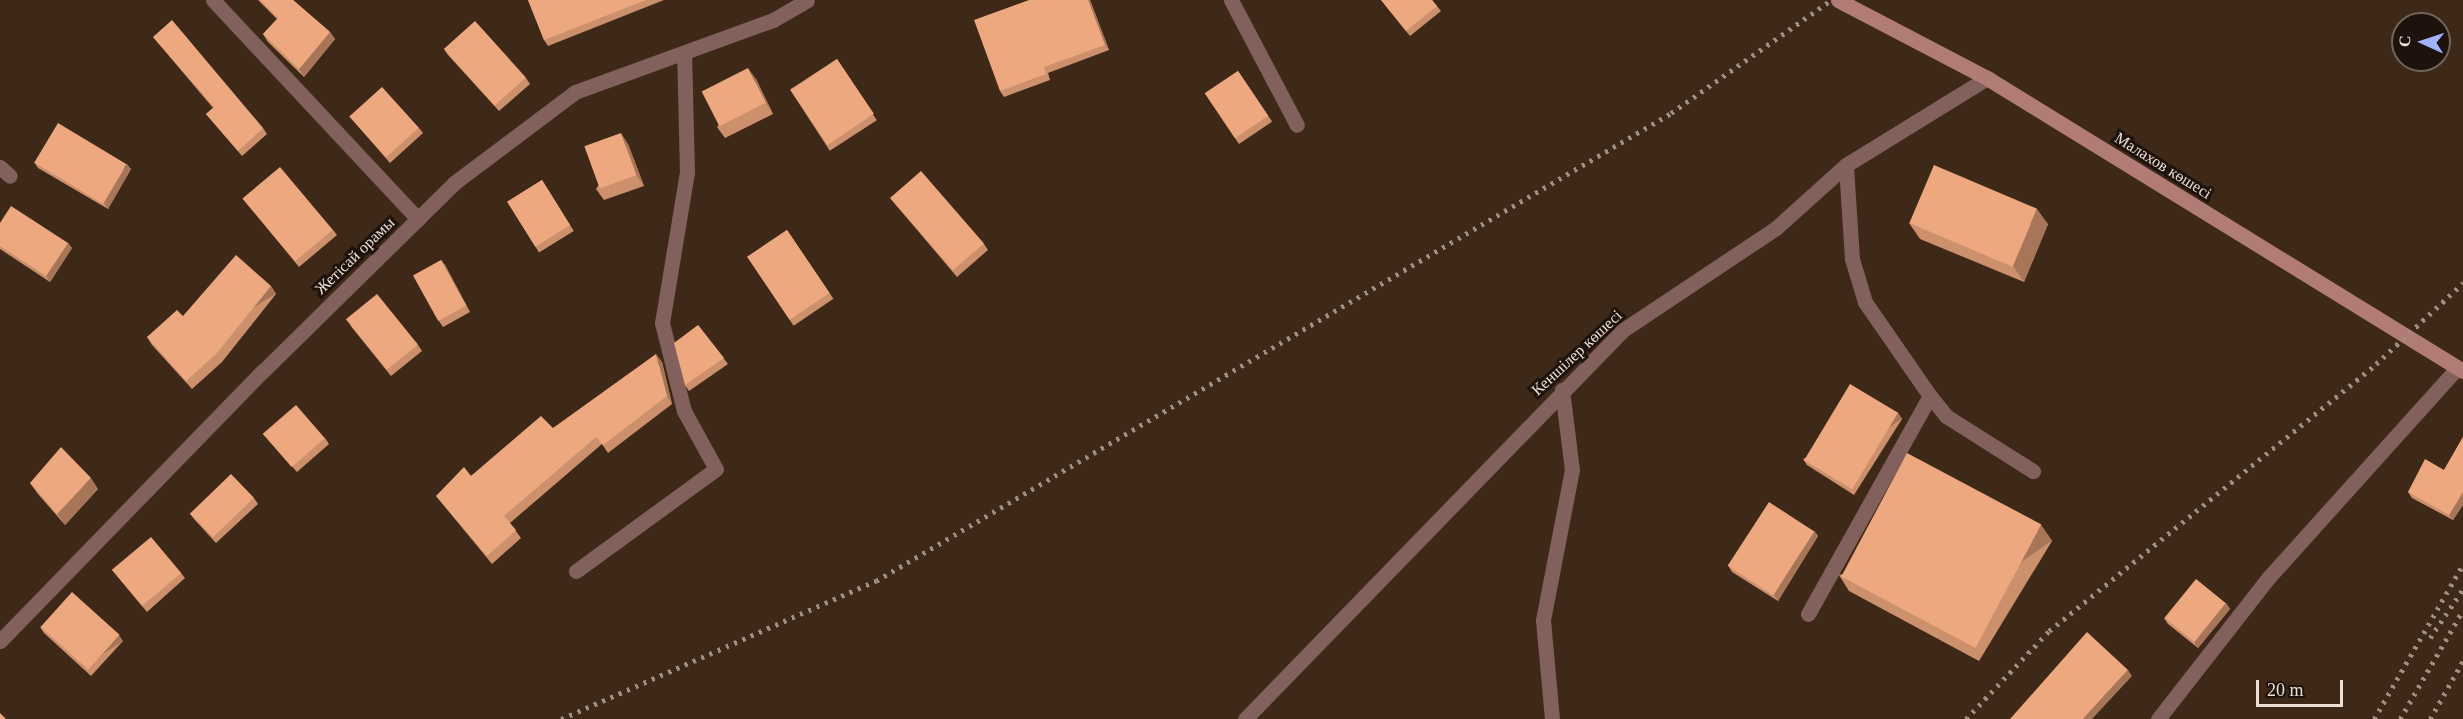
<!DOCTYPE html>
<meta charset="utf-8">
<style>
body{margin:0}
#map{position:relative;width:2463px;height:719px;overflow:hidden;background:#3e2818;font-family:"Times New Roman",serif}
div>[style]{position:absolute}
.lane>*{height:15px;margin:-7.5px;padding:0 7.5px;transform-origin:7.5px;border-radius:7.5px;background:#82605b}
.street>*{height:15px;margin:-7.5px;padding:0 7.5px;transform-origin:7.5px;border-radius:7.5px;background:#82605b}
.secondary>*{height:15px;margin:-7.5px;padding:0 7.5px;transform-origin:7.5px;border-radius:7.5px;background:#b17c75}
.rail>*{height:4.5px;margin-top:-2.25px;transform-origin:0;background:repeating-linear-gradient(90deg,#a08e82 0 3px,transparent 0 9px)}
.wall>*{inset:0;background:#cd906d;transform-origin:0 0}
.shaded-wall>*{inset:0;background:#a77659;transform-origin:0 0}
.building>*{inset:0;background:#eea87f;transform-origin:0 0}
span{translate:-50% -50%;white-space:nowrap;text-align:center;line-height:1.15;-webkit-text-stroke:6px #1d130c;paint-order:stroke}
.street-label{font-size:16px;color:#eedfd5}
.north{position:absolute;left:2391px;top:12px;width:60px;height:60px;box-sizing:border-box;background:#1d130c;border:2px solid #71655c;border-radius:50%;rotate:273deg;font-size:16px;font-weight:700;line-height:24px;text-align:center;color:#eedfd5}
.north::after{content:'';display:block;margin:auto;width:21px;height:27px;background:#a2b2fd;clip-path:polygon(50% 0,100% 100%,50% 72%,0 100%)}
.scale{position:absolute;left:2256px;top:680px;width:87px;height:27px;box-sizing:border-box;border:3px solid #eedfd5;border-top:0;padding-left:8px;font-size:18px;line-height:21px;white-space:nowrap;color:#eedfd5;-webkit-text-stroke:4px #1d130c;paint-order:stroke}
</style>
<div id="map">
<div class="lane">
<div style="left:213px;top:0;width:300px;rotate:46.9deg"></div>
<div style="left:1231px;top:0;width:141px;rotate:62.2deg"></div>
<div style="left:1930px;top:396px;width:26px;rotate:51deg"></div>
<div style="left:1946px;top:416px;width:103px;rotate:32.3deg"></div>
<div style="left:576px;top:571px;width:173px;rotate:-36.1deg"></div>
<div style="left:716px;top:469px;width:66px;rotate:-118.9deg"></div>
<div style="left:684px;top:411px;width:91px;rotate:-104deg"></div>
<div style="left:662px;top:323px;width:153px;rotate:-80.6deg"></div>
<div style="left:687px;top:172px;width:119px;rotate:-91.4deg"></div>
<div style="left:1808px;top:614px;width:250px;rotate:-60.8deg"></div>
<div style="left:1930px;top:396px;width:114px;rotate:-124.7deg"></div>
<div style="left:1865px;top:302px;width:45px;rotate:-106.8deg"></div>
<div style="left:1852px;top:259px;width:94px;rotate:-93.7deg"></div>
<div style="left:1552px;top:719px;width:99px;rotate:-95.2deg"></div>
<div style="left:1543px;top:620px;width:153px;rotate:-79.1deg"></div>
<div style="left:1572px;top:470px;width:81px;rotate:-97.1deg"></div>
<div style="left:2158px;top:719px;width:180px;rotate:-52deg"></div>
<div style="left:2269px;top:577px;width:281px;rotate:-48deg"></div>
</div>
<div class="street">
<div style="left:0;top:167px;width:13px;rotate:42deg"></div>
<div style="left:0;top:641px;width:376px;rotate:-45.8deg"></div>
<div style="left:262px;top:372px;width:269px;rotate:-44.5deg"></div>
<div style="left:454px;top:183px;width:151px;rotate:-36.9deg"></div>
<div style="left:575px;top:92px;width:211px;rotate:-20deg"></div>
<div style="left:773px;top:20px;width:39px;rotate:-30deg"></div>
<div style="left:1245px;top:719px;width:542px;rotate:-45.82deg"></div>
<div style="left:1623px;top:330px;width:184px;rotate:-33.7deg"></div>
<div style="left:1776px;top:228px;width:94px;rotate:-42deg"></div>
<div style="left:1846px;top:165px;width:166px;rotate:-31.7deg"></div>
</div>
<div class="secondary">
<div style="left:1838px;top:0;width:168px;rotate:27.6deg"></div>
<div style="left:1987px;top:78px;width:559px;rotate:31.61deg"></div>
</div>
<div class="rail">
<div style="left:2430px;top:638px;width:59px;rotate:-56deg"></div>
<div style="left:561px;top:719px;width:344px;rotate:-23.7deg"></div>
<div style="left:876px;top:581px;width:923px;rotate:-30.48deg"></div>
<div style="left:1671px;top:113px;width:196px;rotate:-35.2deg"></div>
<div style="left:1966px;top:719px;width:121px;rotate:-46.7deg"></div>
<div style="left:2049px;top:631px;width:422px;rotate:-39.2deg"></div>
<div style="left:2376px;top:364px;width:119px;rotate:-43deg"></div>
<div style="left:2374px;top:719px;width:179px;rotate:-60.1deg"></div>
<div style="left:2400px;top:719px;width:126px;rotate:-60deg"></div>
<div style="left:2430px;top:719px;width:67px;rotate:-60.4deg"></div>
</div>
<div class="wall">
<div style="clip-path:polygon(258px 0,293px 0,330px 32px,335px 39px,304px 77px,268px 42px,263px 34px,277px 19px)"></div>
<div style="clip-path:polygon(528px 0,664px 0,548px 46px,544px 40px)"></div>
<div style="clip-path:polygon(1029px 0,1090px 0,1109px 50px,1048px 73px,1050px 80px,1004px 97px,1000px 91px)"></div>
<div style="clip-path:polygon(1381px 0,1432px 0,1441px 11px,1410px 36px)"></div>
<div style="clip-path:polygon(153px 37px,263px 128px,267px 134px,242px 156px,206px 114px,213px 108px)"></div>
<div style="clip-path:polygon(444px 49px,526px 78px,530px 84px,499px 111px,448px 55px)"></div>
<div style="left:837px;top:59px;width:73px;height:56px;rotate:57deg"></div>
<div style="left:1238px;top:71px;width:61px;height:40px;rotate:56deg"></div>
<div style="clip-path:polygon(756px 79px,773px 114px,725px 138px,717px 127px)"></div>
<div style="clip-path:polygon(350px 117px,419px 128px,423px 133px,390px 163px)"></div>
<div style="clip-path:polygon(628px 144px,644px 186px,604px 200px,596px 189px)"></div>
<div style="clip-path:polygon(34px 162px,131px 169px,108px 209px,38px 168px)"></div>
<div style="left:542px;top:180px;width:60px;height:41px;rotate:58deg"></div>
<div style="clip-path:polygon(890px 198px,984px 244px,988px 250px,957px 277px)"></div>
<div style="clip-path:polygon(243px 199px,333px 230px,337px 235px,299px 267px)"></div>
<div style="clip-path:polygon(0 223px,68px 243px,72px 248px,50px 282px,0 249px)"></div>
<div style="clip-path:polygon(1909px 223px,2048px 224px,2024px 282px,1920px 239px)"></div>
<div style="left:787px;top:230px;width:83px;height:48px;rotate:56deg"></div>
<div style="clip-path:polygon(441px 260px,445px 265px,470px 312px,443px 327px,439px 321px)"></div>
<div style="clip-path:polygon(271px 286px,276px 294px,222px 362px,192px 389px,152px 345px,147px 337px,183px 316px)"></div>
<div style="clip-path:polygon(350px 325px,418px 345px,422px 351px,391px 376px)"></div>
<div style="clip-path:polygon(698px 325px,728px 364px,689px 391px,685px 385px)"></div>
<div style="clip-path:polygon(662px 362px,672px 404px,608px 453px,602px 444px,510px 523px,521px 538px,492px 564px,436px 496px,553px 428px)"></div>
<div style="clip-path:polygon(1898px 413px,1902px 419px,1854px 495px,1807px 465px,1803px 459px)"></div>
<div style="clip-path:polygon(263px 434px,325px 438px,329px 444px,297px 472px)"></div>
<div style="clip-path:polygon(2463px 437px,2463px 505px,2453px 520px,2412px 498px,2408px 492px,2444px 470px)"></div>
<div style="clip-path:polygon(30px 483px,98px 489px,65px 525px,38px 494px)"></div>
<div style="clip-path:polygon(254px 498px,258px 504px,216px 543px,194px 519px,190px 514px)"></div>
<div style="clip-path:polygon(2041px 525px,2052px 541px,1979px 661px,1849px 591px,1839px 575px)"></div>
<div style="clip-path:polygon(1814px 531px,1818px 536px,1778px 601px,1732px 572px,1729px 567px)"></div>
<div style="clip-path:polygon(112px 570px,181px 573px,185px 578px,147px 612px)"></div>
<div style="clip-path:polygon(2226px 603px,2230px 609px,2198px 648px,2168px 624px,2164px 618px)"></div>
<div style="clip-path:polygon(40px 627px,123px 641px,91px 676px,44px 633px)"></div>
</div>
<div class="shaded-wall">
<div style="clip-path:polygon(1088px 0,1090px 0,1109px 50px,1105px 45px)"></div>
<div style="clip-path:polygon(330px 32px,335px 39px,304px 77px,299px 69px)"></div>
<div style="clip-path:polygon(748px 68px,756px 79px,773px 114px,766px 103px)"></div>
<div style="clip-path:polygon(621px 133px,628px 144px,644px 186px,636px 175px)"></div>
<div style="clip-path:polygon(127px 164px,131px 169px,108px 209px,104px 203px)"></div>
<div style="clip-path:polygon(2037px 209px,2048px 224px,2024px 282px,2013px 266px)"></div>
<div style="clip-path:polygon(68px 243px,72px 248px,50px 282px,46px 276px)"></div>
<div style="clip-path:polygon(441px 260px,445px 265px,470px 312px,466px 306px)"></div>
<div style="left:271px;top:286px;width:9px;height:87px;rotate:58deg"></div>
<div style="clip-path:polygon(656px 354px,662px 362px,672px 404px,667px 396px)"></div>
<div style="left:1898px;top:413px;width:7px;height:90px;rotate:56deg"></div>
<div style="clip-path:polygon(91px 478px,98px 489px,65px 525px,57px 514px)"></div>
<div style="clip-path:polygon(2463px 492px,2463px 505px,2453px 520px,2449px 515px)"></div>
<div style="left:2041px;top:525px;width:19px;height:141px;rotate:55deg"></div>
<div style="clip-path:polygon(1814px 531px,1818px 536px,1778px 601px,1774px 595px)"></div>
<div style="clip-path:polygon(2226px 603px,2230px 609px,2198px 648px,2194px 643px)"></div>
<div style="left:119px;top:635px;width:7px;height:47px;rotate:56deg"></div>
<div style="clip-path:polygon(2128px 670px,2132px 676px,2092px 719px,2083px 719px)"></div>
</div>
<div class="building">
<div style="clip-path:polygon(260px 0,293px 0,330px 32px,299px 69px,263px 34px,278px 18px)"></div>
<div style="clip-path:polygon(528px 0,646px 0,544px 40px)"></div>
<div style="clip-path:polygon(1029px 0,1088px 0,1105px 45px,1044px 67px,1046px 74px,1000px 91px,974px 20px)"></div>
<div style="clip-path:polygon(1381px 0,1432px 0,1437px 6px,1406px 31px)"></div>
<div style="clip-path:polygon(172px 20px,263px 128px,238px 151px,206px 114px,214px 107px,153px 37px)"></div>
<div style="left:475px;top:21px;width:76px;height:42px;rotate:48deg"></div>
<div style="left:837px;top:59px;width:66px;height:56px;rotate:56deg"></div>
<div style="left:748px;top:68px;width:39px;height:52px;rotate:63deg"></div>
<div style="left:1238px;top:71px;width:54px;height:40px;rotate:56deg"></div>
<div style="left:382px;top:87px;width:55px;height:44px;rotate:48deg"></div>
<div style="left:58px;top:123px;width:80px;height:46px;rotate:31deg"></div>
<div style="left:621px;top:133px;width:45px;height:39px;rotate:70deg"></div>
<div style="left:1934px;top:165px;width:112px;height:63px;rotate:23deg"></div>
<div style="left:280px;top:167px;width:82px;height:49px;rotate:50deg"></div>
<div style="left:921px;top:171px;width:96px;height:41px;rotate:49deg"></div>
<div style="left:542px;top:180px;width:53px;height:41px;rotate:58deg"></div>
<div style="clip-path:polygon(11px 206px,68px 243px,46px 276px,0 246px,0 223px)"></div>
<div style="left:787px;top:230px;width:76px;height:48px;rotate:56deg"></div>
<div style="clip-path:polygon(236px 255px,271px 286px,216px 354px,186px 381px,147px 337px,177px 310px,183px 316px)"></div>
<div style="left:441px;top:260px;width:52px;height:32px;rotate:61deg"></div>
<div style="left:377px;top:294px;width:65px;height:40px;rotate:51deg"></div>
<div style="clip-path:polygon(698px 325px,724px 358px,685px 385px,674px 343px)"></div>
<div style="clip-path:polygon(656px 354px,667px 396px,603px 445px,596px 437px,504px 516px,516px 530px,487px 556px,436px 496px,464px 467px,471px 476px,541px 416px,553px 428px)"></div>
<div style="left:1850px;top:384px;width:56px;height:89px;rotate:31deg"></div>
<div style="left:296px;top:405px;width:44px;height:44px;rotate:49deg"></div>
<div style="clip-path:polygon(2463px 437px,2463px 492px,2449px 515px,2408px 492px,2425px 459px,2444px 470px)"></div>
<div style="clip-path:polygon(61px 447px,91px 478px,57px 514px,30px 483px)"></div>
<div style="left:1907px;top:453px;width:152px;height:140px;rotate:28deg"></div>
<div style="left:231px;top:474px;width:33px;height:57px;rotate:46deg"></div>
<div style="left:1769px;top:502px;width:54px;height:76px;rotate:33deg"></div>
<div style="left:151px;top:537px;width:47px;height:51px;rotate:50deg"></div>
<div style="left:2196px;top:579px;width:38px;height:50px;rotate:39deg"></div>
<div style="left:72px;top:592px;width:64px;height:47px;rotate:42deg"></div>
<div style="clip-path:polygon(2087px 632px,2128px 670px,2083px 719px,2010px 719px)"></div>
<div style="clip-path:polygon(0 713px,6px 719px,0 719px)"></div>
</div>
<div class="street-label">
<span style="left:2163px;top:166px;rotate:32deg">Малахов көшесі</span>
<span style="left:355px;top:256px;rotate:-44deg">Жетісай орамы</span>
<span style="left:1577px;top:353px;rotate:-43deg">Кеншілер көшесі</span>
</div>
<div class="north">С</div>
<div class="scale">20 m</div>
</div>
